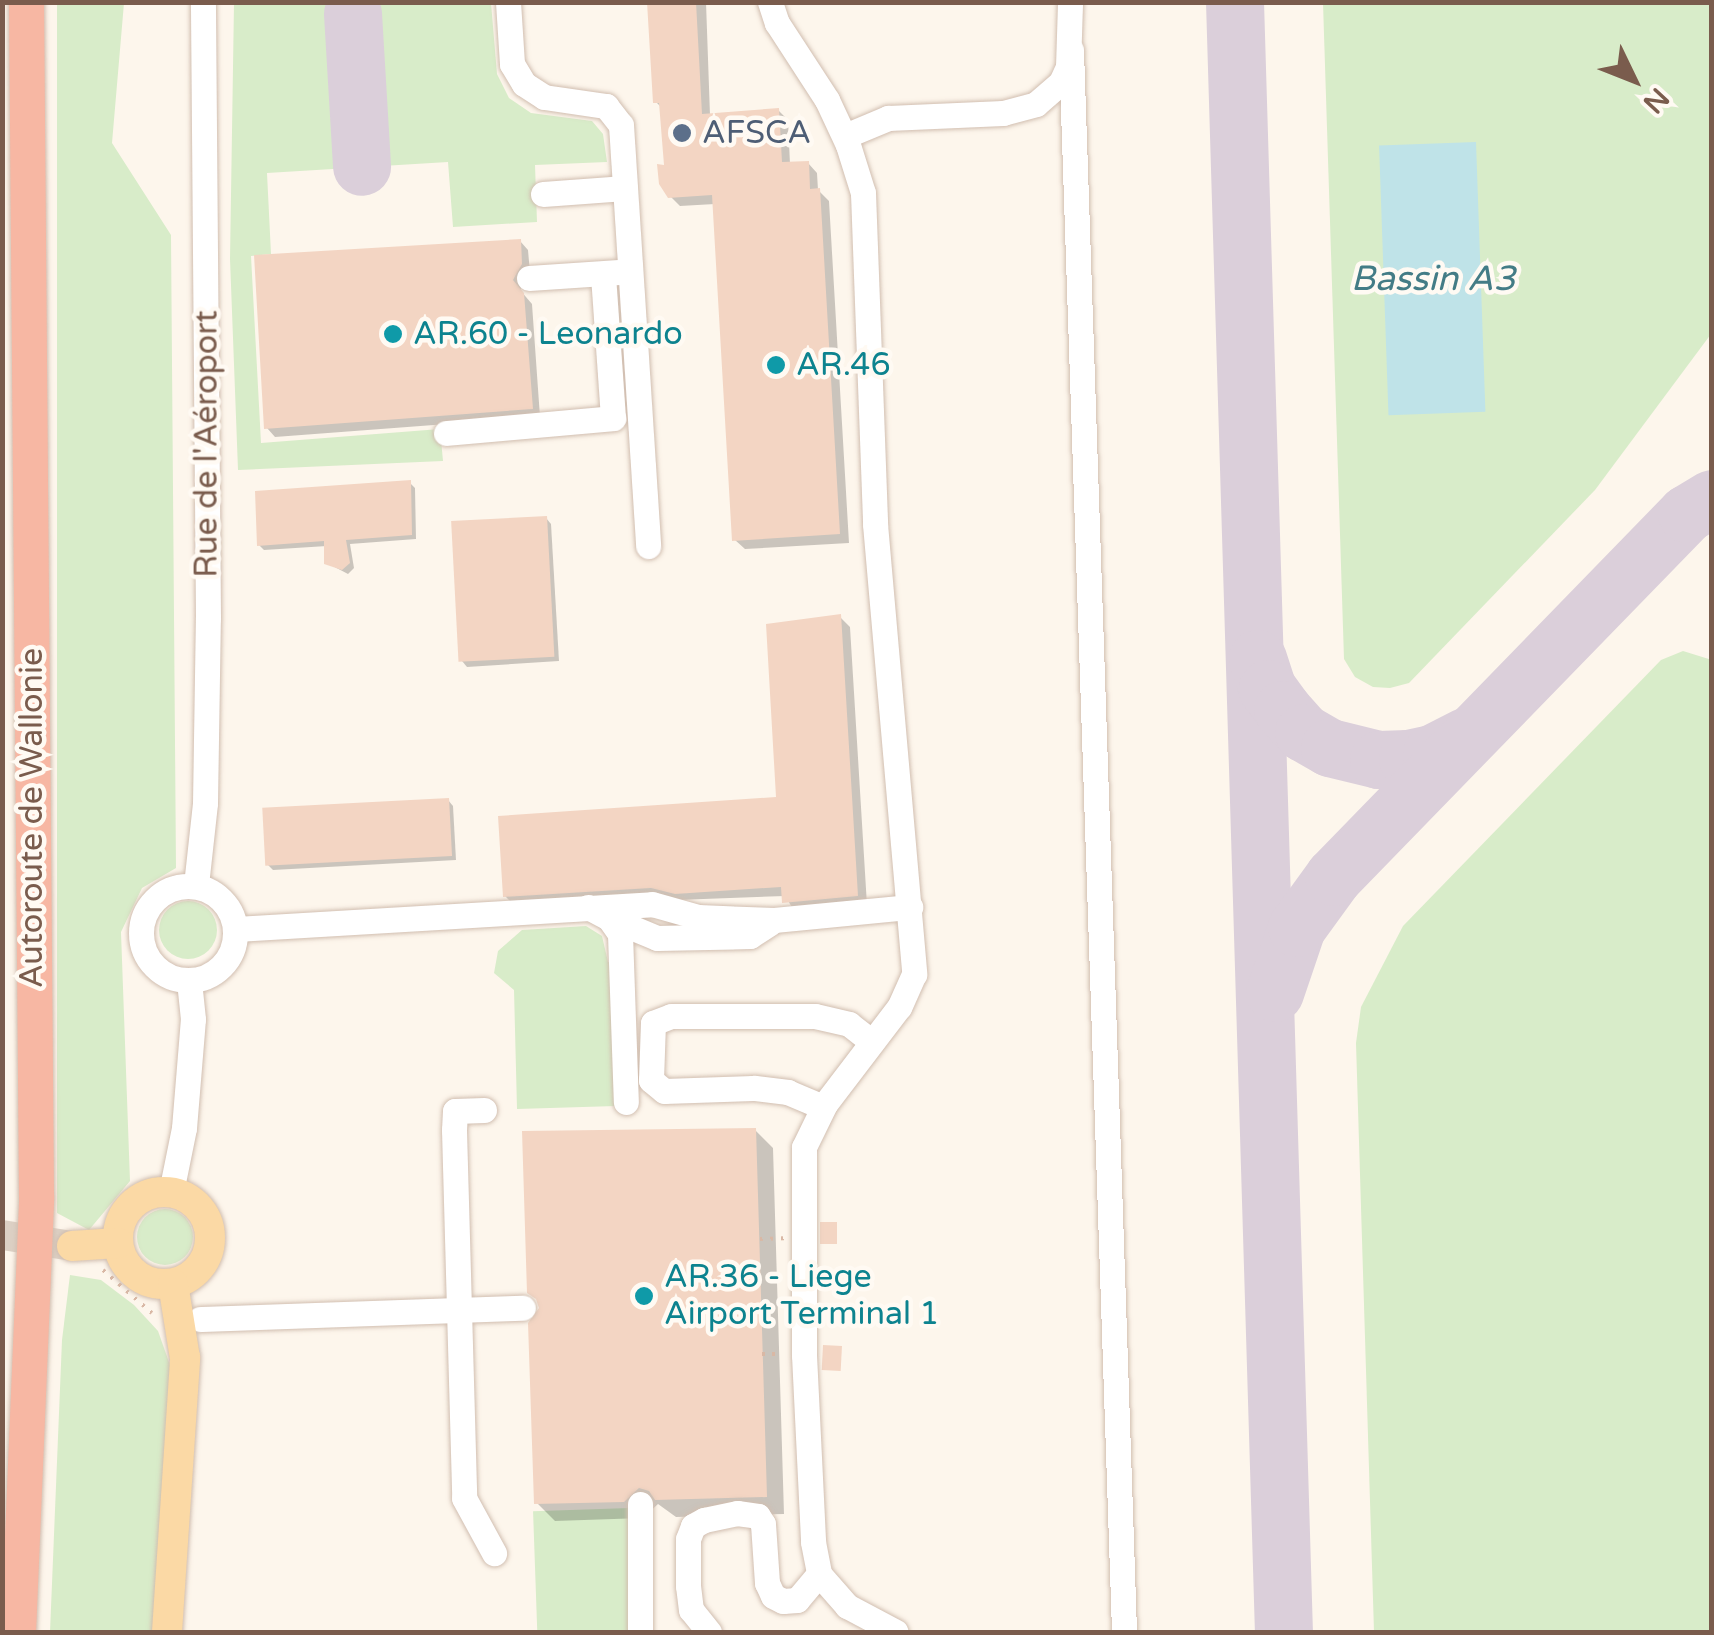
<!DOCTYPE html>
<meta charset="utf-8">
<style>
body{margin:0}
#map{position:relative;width:1714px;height:1635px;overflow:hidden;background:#fdf6ec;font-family:"Varela Round",sans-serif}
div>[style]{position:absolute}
.green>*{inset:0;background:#d8ecc9;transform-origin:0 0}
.round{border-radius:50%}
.water>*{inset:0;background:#bfe3e8;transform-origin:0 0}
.shadow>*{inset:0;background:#0003}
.taxiway>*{height:58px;margin:-29px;padding:0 29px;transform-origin:29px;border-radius:29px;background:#dbcfda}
.building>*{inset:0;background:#f3d5c3;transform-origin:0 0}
.major-tunnel>*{height:30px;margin-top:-15px;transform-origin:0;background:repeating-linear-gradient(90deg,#dcd0c4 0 30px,transparent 0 45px)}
.path>*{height:4px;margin-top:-2px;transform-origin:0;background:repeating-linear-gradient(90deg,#d9b8a5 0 2.5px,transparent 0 10.5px)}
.roads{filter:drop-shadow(0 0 2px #d1beb0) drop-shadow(0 0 2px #d1beb0)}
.minor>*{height:25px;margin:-12.5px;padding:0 12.5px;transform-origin:12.5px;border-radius:12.5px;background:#fff}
.minor>.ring{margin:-12.5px;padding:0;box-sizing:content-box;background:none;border:25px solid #fff;border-radius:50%}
.major>*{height:30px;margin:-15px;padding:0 15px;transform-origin:15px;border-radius:15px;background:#fbd9a5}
.major>.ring{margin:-15px;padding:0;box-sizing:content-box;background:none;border:30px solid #fbd9a5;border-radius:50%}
.highway>*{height:35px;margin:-17.5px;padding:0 17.5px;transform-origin:17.5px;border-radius:17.5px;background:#f7b7a3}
.dots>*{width:28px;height:28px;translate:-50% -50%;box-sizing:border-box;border:5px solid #fffaf3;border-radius:50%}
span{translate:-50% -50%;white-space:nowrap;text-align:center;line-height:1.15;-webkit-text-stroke:9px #fffaf3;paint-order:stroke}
.service-label{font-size:32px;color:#4e5e75}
.left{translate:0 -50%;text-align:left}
.culture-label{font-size:32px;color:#0d838f}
.street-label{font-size:32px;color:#7a5c4d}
.water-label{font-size:35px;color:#437c86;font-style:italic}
.frame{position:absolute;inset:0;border:5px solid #7a5c4d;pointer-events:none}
.north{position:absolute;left:1584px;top:30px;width:100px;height:100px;-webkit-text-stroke:8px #fffaf3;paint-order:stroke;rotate:133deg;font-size:28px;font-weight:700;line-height:40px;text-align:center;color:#7a5c4d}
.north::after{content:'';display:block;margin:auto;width:35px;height:45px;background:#7a5c4d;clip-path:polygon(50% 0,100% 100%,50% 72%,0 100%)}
</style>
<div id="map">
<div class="green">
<div style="clip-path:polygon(57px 3px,124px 3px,112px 143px,171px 235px,176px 868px,142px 888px,121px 932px,130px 1181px,89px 1230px,57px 1213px)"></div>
<div style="clip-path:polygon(234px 3px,491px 3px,497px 74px,509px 98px,531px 113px,592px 121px,603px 134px,607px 162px,535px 165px,537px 222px,453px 227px,448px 162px,267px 173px,271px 254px,251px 256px,261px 443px,440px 429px,443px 461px,238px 470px,230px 259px)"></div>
<div style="clip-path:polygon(1323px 3px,1711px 3px,1711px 334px,1595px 490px,1409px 683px,1390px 688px,1373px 687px,1355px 677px,1344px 659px)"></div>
<div style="clip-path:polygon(1683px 651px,1712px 660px,1711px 1632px,1374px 1632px,1356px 1043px,1361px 1007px,1403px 926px,1661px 660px)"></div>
<div class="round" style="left:159px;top:901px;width:58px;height:58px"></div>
<div style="clip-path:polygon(586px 926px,602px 936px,608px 962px,614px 962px,616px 1106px,517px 1109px,514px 990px,494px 973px,498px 951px,522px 930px)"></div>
<div class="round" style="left:137px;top:1209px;width:56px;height:56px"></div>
<div style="clip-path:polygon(70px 1275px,101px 1280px,134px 1305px,158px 1331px,170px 1365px,153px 1632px,50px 1632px,62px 1340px)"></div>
<div style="left:629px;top:1508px;width:124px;height:96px;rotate:88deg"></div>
</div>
<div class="water">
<div style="left:1476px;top:142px;width:270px;height:97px;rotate:88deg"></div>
</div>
<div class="shadow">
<div style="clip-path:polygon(650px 2px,706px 2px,710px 115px,778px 110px,788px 120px,790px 164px,808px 163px,817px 173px,818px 190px,829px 201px,849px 543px,745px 549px,735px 540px,715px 204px,680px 206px,670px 196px,662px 108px,656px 102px)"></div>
<div style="clip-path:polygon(520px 241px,528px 250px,530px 273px,520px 290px,532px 304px,540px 417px,275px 437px,267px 428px)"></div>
<div style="clip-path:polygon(410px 483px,415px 488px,416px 539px,350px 544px,354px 568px,348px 574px,327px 563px,327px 546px,264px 550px,259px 545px)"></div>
<div style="clip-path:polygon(546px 518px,551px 524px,559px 661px,467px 667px,462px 661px)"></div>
<div style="clip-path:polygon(840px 617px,850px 627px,867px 905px,795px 912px,785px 896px,515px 906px,505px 896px,779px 800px)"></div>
<div style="clip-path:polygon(448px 800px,453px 806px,456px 860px,273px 870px,268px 865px)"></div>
<div style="clip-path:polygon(755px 1130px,773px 1148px,784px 1514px,676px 1517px,658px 1504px,643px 1518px,555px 1521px,537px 1503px)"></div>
</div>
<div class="taxiway">
<div style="left:1235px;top:2px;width:1631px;rotate:88.28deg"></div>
<div style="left:353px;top:14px;width:153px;rotate:86.6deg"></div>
<div style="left:1258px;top:659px;width:32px;rotate:72deg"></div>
<div style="left:1268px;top:689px;width:26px;rotate:54deg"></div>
<div style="left:1283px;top:710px;width:31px;rotate:48deg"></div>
<div style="left:1304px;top:733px;width:30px;rotate:30deg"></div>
<div style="left:1330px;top:748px;width:50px;rotate:13.8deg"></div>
<div style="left:1379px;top:760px;width:29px;rotate:-2deg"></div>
<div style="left:1408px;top:759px;width:25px;rotate:-12deg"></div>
<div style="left:1432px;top:754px;width:38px;rotate:-27deg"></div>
<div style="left:1275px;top:993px;width:69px;rotate:-71.3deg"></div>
<div style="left:1297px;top:928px;width:63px;rotate:-54deg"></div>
<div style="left:1334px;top:877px;width:506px;rotate:-45.8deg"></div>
<div style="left:1687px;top:514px;width:29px;rotate:-31deg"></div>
</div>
<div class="building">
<div style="clip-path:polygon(647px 2px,696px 2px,702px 114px,779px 108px,782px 162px,809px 161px,810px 189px,820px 188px,840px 534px,732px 541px,712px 195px,668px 198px,659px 184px,657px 164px,664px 165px,659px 103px,653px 103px)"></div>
<div style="clip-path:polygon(521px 239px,522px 264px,513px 280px,524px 293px,533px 409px,264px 429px,254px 255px)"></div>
<div style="clip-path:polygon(411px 480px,412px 535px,346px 540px,350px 563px,342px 570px,324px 564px,324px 541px,257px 546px,255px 491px)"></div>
<div style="left:547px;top:516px;width:141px;height:96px;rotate:87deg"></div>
<div style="clip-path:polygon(841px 614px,858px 896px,782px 903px,781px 887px,675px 894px,651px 888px,503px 897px,498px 816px,776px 797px,766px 624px)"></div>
<div style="left:449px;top:798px;width:58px;height:187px;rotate:87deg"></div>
<div style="clip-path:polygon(756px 1128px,767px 1497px,655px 1500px,649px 1491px,639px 1488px,624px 1502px,534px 1504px,528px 1323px,539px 1308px,536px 1299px,527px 1293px,522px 1131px)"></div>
<div style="left:820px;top:1222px;width:17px;height:22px"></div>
<div style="left:823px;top:1345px;width:19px;height:25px;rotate:3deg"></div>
</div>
<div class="major-tunnel">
<div style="left:2px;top:1235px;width:71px;rotate:8.9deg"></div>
</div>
<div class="path">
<div style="left:760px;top:1239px;width:24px;rotate:-2deg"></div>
<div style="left:103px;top:1270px;width:65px;rotate:41.3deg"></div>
<div style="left:762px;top:1354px;width:17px"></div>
</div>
<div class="roads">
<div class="minor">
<div style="left:508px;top:2px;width:62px;rotate:86.3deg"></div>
<div style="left:512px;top:64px;width:23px;rotate:59deg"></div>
<div style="left:524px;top:84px;width:24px;rotate:33deg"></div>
<div style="left:544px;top:97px;width:63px;rotate:8.3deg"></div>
<div style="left:606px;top:106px;width:24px;rotate:52deg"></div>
<div style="left:621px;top:125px;width:422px;rotate:86.3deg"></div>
<div style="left:770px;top:2px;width:22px;rotate:72deg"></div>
<div style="left:777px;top:23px;width:92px;rotate:57deg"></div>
<div style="left:827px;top:100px;width:50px;rotate:65deg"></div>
<div style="left:848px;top:145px;width:50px;rotate:72.6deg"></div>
<div style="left:863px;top:193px;width:331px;rotate:87.9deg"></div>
<div style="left:875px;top:524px;width:452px;rotate:85deg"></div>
<div style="left:914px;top:974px;width:36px;rotate:114deg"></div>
<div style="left:899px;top:1007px;width:122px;rotate:127.3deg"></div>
<div style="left:825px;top:1104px;width:48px;rotate:116deg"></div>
<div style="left:804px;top:1147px;width:208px;rotate:90deg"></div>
<div style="left:804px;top:1355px;width:187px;rotate:87.2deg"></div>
<div style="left:813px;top:1542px;width:33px;rotate:79deg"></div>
<div style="left:819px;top:1574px;width:43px;rotate:48.8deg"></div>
<div style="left:847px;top:1606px;width:55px;rotate:28deg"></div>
<div style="left:1071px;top:50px;width:1583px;rotate:88.08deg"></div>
<div style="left:845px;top:136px;width:47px;rotate:-22.7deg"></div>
<div style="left:888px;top:118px;width:115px;rotate:-2.5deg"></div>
<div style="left:1003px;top:113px;width:34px;rotate:-15deg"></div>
<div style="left:1036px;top:104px;width:33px;rotate:-41deg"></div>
<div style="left:1061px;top:82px;width:17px;rotate:-65deg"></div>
<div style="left:1068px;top:67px;width:65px;rotate:-88.2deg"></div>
<div style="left:543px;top:194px;width:82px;rotate:-4.2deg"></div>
<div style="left:529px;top:278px;width:90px;rotate:-3.8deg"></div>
<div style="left:446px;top:433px;width:168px;rotate:-5.1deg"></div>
<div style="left:613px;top:418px;width:144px;rotate:-94deg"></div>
<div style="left:196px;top:885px;width:82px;rotate:-83.7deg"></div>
<div style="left:205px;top:803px;width:185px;rotate:-89.1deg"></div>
<div style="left:208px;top:618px;width:616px;rotate:-90.47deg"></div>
<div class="ring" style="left:141px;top:886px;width:69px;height:69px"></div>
<div style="left:588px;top:907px;width:24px;rotate:28deg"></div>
<div style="left:609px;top:918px;width:19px;rotate:55deg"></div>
<div style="left:620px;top:934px;width:168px;rotate:88deg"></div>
<div style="left:609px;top:918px;width:52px;rotate:22.6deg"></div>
<div style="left:657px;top:938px;width:93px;rotate:-1.2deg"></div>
<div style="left:750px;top:936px;width:24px;rotate:-33deg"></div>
<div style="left:236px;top:929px;width:417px;rotate:-3.4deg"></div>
<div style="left:652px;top:904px;width:48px;rotate:15.8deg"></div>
<div style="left:698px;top:917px;width:76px;rotate:2.3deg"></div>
<div style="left:774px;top:920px;width:137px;rotate:-5.5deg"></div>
<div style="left:823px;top:1107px;width:38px;rotate:-157deg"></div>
<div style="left:788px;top:1092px;width:35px;rotate:-173deg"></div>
<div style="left:753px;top:1088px;width:89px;rotate:178.1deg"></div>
<div style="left:664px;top:1091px;width:17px;rotate:-140deg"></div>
<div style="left:651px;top:1080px;width:57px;rotate:-88deg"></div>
<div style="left:653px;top:1023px;width:19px;rotate:-21deg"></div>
<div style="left:671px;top:1016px;width:144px"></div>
<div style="left:815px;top:1016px;width:35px;rotate:13deg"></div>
<div style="left:849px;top:1024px;width:29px;rotate:38deg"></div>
<div style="left:484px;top:1110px;width:29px;rotate:178deg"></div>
<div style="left:455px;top:1111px;width:19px;rotate:93deg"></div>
<div style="left:454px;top:1130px;width:368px;rotate:88.4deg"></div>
<div style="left:464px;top:1498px;width:63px;rotate:61.4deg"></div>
<div style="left:171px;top:1192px;width:65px;rotate:-78.5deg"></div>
<div style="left:184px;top:1128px;width:109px;rotate:-85.3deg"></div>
<div style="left:193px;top:1019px;width:38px;rotate:-96deg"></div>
<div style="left:200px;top:1319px;width:323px;rotate:-2deg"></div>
<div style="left:640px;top:1632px;width:128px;rotate:-90deg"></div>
<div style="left:709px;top:1632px;width:28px;rotate:-129deg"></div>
<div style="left:691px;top:1610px;width:24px;rotate:-97deg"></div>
<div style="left:688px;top:1586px;width:47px;rotate:-90deg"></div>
<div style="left:688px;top:1539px;width:14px;rotate:-69deg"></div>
<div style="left:693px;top:1526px;width:13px;rotate:-29deg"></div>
<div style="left:704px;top:1520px;width:34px;rotate:-12deg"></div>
<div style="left:737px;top:1513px;width:21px;rotate:8deg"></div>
<div style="left:758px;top:1516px;width:9px;rotate:58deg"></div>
<div style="left:763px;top:1524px;width:59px;rotate:86.1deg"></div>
<div style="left:767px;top:1583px;width:14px;rotate:65deg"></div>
<div style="left:773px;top:1596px;width:11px;rotate:27deg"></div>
<div style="left:783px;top:1601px;width:14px;rotate:-4deg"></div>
<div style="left:797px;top:1600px;width:34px;rotate:-50deg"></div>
</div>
<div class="major">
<div class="ring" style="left:118px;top:1192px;width:62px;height:62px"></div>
<div style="left:72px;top:1246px;width:46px;rotate:-3.7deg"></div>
<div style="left:167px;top:1632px;width:275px;rotate:-86.2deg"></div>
<div style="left:185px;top:1358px;width:75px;rotate:-99.2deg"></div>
</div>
<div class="highway">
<div style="left:18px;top:1632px;width:436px;rotate:-87.6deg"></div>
<div style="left:36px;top:1196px;width:1194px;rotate:-90.48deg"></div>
</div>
</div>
<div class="dots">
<div style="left:682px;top:133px;background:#5c6f8a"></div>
<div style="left:393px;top:334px;background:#0f9aa8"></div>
<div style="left:776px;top:365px;background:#0f9aa8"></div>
<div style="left:644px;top:1296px;background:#0f9aa8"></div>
</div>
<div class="service-label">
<span class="left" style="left:702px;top:133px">AFSCA</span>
</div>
<div class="culture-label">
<span class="left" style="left:413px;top:334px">AR.60 - Leonardo</span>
<span class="left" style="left:796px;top:365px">AR.46</span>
<span class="left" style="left:664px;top:1296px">AR.36 - Liege<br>Airport Terminal 1</span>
</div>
<div class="street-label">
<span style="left:207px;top:444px;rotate:-90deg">Rue de l'Aéroport</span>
<span style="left:32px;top:818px;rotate:-90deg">Autoroute de Wallonie</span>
</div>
<div class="water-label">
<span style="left:1433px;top:279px">Bassin A3</span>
</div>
<div class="frame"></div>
<div class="north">N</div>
</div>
